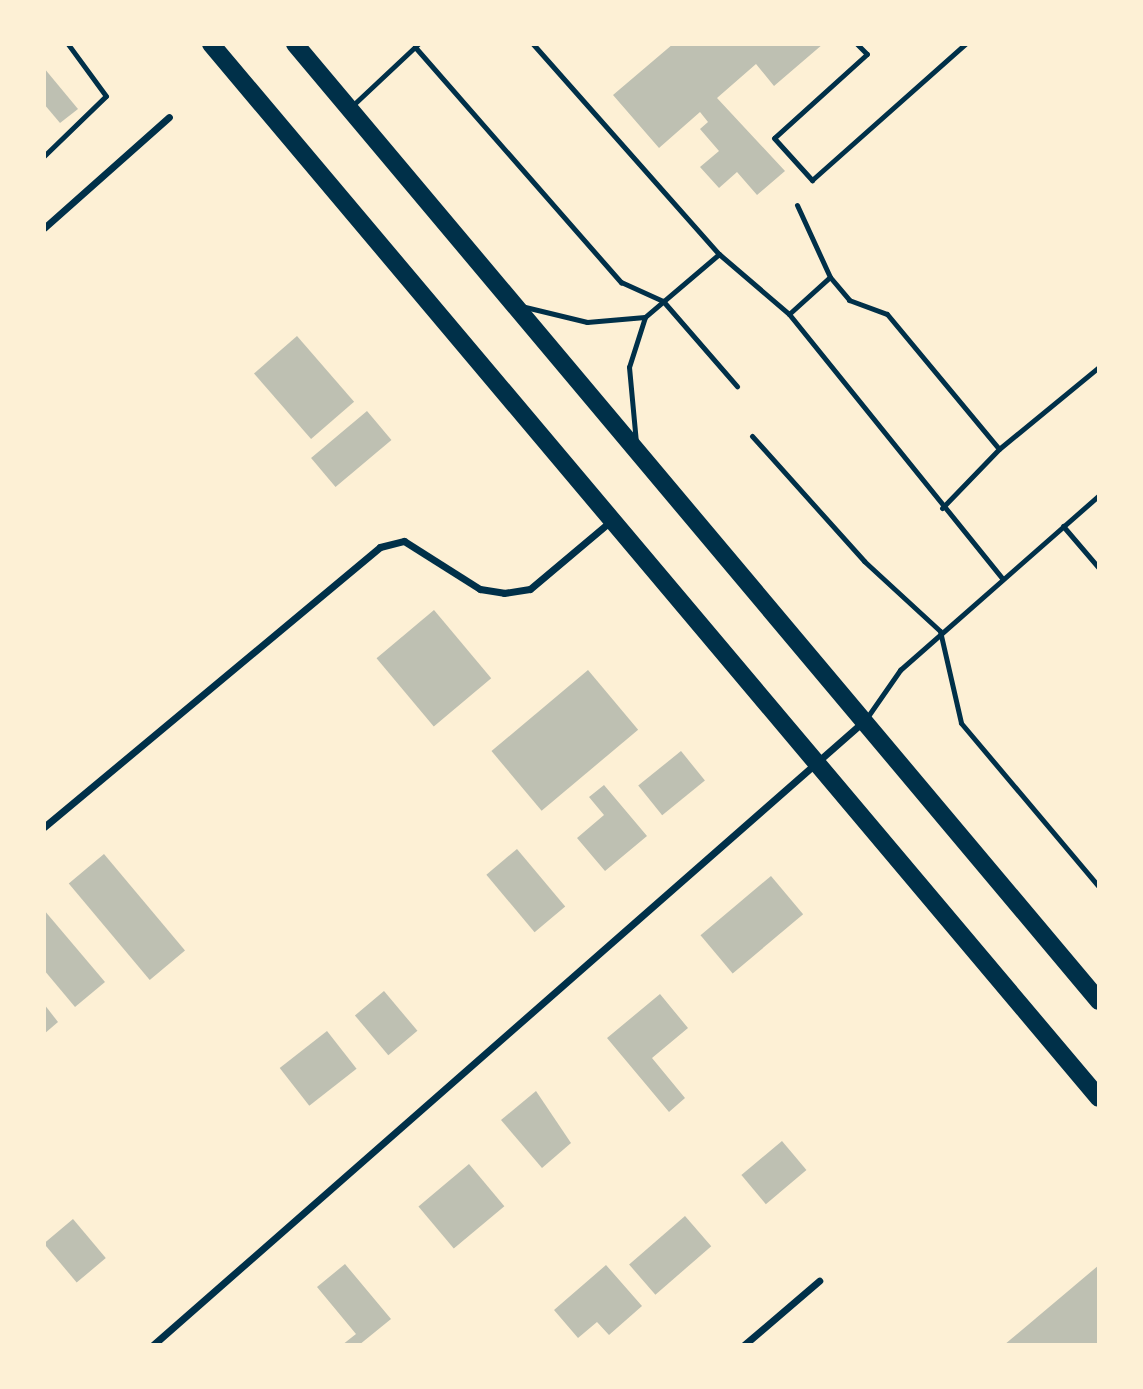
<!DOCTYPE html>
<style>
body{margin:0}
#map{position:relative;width:1143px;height:1389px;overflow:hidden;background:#fdf0d5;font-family:"Open Sans",sans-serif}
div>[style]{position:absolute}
.building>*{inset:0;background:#bec0b2;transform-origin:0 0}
.service>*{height:5px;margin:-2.5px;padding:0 2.5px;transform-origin:2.5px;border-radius:2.5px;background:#003049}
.minor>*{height:7px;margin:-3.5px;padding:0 3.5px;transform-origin:3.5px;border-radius:3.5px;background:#003049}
.primary>*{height:18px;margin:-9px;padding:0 9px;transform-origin:9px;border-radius:9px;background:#003049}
span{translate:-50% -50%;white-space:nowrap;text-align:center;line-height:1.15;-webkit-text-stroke:5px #fdf0d5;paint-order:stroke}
.frame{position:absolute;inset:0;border:46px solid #fdf0d5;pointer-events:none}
</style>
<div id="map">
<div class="building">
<div style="clip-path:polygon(673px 44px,823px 44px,774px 86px,756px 64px,717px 98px,785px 171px,757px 195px,737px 172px,719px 188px,700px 167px,719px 151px,700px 129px,708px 122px,700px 112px,659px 148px,613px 95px)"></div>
<div style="clip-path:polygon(44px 68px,78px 109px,60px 123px,44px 104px)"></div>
<div style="left:297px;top:336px;width:87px;height:57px;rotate:49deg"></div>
<div style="left:367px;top:411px;width:38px;height:73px;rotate:50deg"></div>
<div style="left:434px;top:610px;width:89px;height:75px;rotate:50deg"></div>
<div style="left:588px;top:670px;width:78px;height:126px;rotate:50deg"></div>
<div style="left:681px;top:751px;width:38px;height:55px;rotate:51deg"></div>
<div style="clip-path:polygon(604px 785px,647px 836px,605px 871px,577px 838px,604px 815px,589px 797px)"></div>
<div style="left:517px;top:849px;width:75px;height:40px;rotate:50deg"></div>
<div style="left:104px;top:854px;width:126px;height:46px;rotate:50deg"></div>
<div style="left:771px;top:876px;width:50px;height:92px;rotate:50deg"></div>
<div style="clip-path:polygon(44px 910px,105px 982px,75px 1007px,44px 970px)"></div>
<div style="left:384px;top:991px;width:52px;height:38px;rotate:50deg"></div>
<div style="clip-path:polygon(660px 994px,688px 1028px,652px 1058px,685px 1098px,669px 1112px,607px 1038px)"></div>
<div style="clip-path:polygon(44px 1004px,58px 1022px,44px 1034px)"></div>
<div style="left:327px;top:1031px;width:48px;height:60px;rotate:52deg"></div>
<div style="clip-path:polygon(536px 1091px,571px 1143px,542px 1168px,501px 1120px)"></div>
<div style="left:782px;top:1141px;width:38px;height:53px;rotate:50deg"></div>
<div style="left:469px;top:1164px;width:55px;height:66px;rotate:50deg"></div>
<div style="left:685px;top:1216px;width:40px;height:74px;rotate:49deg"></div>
<div style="left:73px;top:1219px;width:51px;height:38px;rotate:50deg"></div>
<div style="clip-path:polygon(345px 1264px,391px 1319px,359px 1345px,342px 1345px,356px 1334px,317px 1287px)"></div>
<div style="clip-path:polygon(606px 1265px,642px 1306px,609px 1335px,597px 1322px,578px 1338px,554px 1310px)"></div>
<div style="clip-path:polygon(1099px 1265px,1099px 1345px,1004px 1345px)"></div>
</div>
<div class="service">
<div style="left:533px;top:44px;width:281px;rotate:48.5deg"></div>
<div style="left:719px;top:254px;width:97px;rotate:139.6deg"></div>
<div style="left:645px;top:317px;width:52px;rotate:107.7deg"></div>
<div style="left:629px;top:367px;width:76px;rotate:84.7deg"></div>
<div style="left:857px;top:44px;width:14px;rotate:45deg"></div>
<div style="left:867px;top:54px;width:125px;rotate:137.9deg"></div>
<div style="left:774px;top:138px;width:57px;rotate:47.9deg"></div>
<div style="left:812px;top:180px;width:205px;rotate:-41.6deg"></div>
<div style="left:415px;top:47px;width:313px;rotate:48.8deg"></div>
<div style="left:621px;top:282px;width:46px;rotate:24.3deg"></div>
<div style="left:663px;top:301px;width:113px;rotate:49deg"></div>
<div style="left:352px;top:106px;width:91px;rotate:-43.2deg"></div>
<div style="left:44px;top:156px;width:86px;rotate:-44.1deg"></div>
<div style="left:106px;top:96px;width:64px;rotate:-126.2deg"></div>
<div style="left:797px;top:205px;width:79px;rotate:65.4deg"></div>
<div style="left:830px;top:277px;width:30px;rotate:50deg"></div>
<div style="left:849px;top:300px;width:40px;rotate:20.2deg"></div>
<div style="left:887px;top:314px;width:175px;rotate:50.3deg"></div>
<div style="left:999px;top:449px;width:82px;rotate:134deg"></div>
<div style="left:719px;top:254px;width:92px;rotate:40.6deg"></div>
<div style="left:789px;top:314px;width:339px;rotate:51.1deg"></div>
<div style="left:521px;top:306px;width:68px;rotate:13.6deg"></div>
<div style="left:587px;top:322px;width:58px;rotate:-4.9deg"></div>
<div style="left:789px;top:314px;width:55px;rotate:-42.1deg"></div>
<div style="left:752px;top:436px;width:168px;rotate:48.1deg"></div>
<div style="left:864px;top:561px;width:103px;rotate:42.6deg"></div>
<div style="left:940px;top:631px;width:94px;rotate:77.1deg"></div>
<div style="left:961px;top:723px;width:214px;rotate:49.9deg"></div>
<div style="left:999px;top:449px;width:129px;rotate:-39.4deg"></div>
<div style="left:1063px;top:526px;width:55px;rotate:49.4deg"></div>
<div style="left:866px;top:719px;width:60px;rotate:-55.2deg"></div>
<div style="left:900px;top:670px;width:265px;rotate:-41.3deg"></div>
</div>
<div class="minor">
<div style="left:44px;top:228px;width:167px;rotate:-41.6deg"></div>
<div style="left:44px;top:827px;width:437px;rotate:-39.8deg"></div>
<div style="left:380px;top:547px;width:25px;rotate:-14deg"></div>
<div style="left:404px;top:541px;width:90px;rotate:32.3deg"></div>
<div style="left:480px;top:589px;width:24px;rotate:9deg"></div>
<div style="left:504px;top:593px;width:26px;rotate:-9deg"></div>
<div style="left:530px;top:589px;width:107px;rotate:-40.1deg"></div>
<div style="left:153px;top:1345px;width:945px;rotate:-41.27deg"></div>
<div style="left:744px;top:1345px;width:99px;rotate:-40.5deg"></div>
</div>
<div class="primary">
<div style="left:211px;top:44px;width:1378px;rotate:49.89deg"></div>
<div style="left:295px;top:44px;width:1250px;rotate:49.97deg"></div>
</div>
<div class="frame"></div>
</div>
